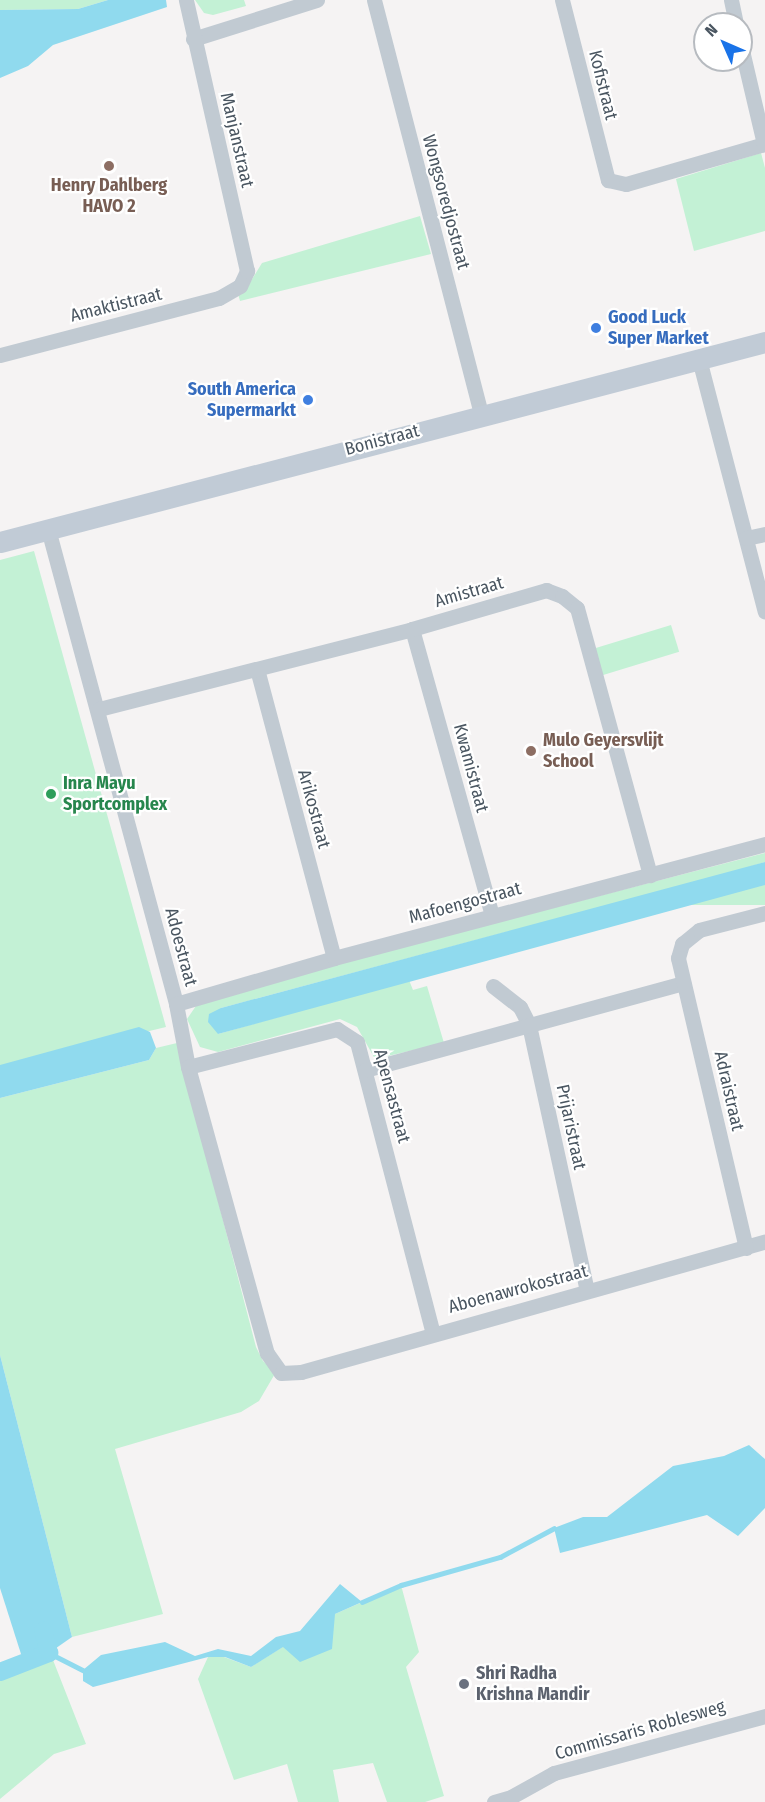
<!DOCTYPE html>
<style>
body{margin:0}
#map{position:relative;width:765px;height:1802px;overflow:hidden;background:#f5f3f3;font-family:"Fira Sans Condensed",sans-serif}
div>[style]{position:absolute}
.green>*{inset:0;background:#c3f1d5;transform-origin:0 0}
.water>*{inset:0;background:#90daee}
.stream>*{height:5px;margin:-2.5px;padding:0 2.5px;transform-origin:2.5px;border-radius:2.5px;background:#90daee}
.canal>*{height:18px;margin:-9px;padding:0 9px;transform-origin:9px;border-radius:9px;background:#90daee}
.street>*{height:15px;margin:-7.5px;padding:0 7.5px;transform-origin:7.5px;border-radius:7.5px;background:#c1cad2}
.secondary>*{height:21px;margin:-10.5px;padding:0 10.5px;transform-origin:10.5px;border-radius:10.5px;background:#c1cbd6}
.dots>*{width:16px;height:16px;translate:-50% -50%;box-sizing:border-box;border:3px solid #fff;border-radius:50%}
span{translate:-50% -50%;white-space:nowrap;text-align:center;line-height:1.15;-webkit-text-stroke:4.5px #fff;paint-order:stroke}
.street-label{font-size:18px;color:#4a5661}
.education-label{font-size:18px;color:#785e54;font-weight:700}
.left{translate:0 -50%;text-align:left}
.shop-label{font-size:18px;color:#366cbe;font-weight:700}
.right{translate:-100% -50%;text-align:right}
.leisure-label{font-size:18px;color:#27864d;font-weight:700}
.worship-label{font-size:18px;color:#5b616d;font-weight:700}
.north{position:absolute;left:693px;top:12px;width:60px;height:60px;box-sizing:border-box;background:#fff;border:2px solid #b7bbc0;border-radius:50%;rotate:315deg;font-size:16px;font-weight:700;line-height:24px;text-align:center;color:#4a5661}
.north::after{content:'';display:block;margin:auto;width:21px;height:27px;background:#1a73e8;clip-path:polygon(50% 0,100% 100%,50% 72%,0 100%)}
</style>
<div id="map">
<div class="green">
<div style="clip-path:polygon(0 0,108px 0,78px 9px,0 10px)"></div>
<div style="clip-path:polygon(195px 0,244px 0,246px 6px,213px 15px,204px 13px)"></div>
<div style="clip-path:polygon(761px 153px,765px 168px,765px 231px,694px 251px,676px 179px)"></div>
<div style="clip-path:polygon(420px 216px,431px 254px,240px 301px,237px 290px,249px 284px,262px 263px)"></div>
<div style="clip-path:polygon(34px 551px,166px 1027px,0 1067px,0 560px)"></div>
<div style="left:671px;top:625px;width:28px;height:82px;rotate:73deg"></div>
<div style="clip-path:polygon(765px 853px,765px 862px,736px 871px,221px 1008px,218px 1034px,409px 980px,413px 990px,427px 986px,444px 1043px,375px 1059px,357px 1027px,340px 1019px,218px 1052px,200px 1047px,187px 1019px,198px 1003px,294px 975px)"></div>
<div style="left:765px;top:885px;width:20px;height:85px;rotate:90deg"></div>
<div style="clip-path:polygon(177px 1043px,256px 1347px,263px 1361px,276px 1372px,259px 1401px,241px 1412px,115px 1449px,163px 1614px,72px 1637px,0 1355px,0 1098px,149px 1060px,156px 1048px)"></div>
<div style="clip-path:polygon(401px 1585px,419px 1652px,406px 1667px,444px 1796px,425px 1802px,387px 1802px,373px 1763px,333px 1770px,339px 1802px,298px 1802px,287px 1764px,234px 1780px,198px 1679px,208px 1657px,224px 1657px,251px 1667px,335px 1614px)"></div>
<div style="clip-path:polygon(53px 1660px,86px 1744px,54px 1754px,0 1799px,0 1680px)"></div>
</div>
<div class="water">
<div style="clip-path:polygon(108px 0,166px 0,167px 7px,53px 45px,28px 66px,0 78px,0 10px,78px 9px)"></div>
<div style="clip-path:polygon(765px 862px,765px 885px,218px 1034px,208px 1022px,209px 1014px,221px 1008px)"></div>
<div style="clip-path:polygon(139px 1027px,150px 1032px,156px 1048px,149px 1060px,0 1098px,0 1065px)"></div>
<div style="clip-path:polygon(0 1355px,72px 1637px,49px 1653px,21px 1654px,0 1588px)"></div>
<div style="clip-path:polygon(749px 1445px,765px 1459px,765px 1508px,738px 1536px,707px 1515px,560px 1553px,554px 1528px,583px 1517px,607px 1517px,673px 1466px,724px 1456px)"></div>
<div style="clip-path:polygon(340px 1584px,362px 1602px,335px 1614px,332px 1649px,300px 1662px,283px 1647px,251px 1667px,225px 1657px,208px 1657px,93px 1687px,83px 1681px,83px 1670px,101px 1655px,165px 1642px,195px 1656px,218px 1649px,251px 1656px,276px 1637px,300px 1631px)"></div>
</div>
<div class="stream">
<div style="left:362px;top:1602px;width:43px;rotate:-23.6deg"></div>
<div style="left:401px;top:1585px;width:103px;rotate:-15.8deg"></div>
<div style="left:500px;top:1557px;width:61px;rotate:-28.2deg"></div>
<div style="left:49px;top:1653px;width:38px;rotate:27deg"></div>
</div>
<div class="canal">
<div style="left:0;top:1672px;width:53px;rotate:-21.2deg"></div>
<div style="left:49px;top:1653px;width:23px;rotate:-105deg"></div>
</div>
<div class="street">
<div style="left:374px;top:0;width:428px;rotate:75.5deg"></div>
<div style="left:562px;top:0;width:186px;rotate:75.7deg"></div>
<div style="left:608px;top:180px;width:18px;rotate:13deg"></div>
<div style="left:626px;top:184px;width:145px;rotate:-16.1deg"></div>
<div style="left:731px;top:0;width:25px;rotate:78deg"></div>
<div style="left:193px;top:39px;width:130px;rotate:-17.5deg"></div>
<div style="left:741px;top:46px;width:101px;rotate:76.8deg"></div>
<div style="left:0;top:355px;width:226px;rotate:-14.6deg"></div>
<div style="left:219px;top:298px;width:24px;rotate:-30deg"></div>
<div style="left:240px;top:286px;width:17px;rotate:-65deg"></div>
<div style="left:247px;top:271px;width:278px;rotate:-102.7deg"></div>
<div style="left:699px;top:359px;width:261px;rotate:75.4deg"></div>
<div style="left:48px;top:529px;width:492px;rotate:74.9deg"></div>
<div style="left:176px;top:1004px;width:64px;rotate:79.2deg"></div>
<div style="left:188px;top:1067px;width:297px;rotate:74.6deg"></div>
<div style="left:267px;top:1353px;width:24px;rotate:55deg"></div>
<div style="left:281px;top:1373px;width:20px;rotate:-3deg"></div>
<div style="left:301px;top:1372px;width:482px;rotate:-15.7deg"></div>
<div style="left:746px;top:538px;width:19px;rotate:-12deg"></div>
<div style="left:412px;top:629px;width:298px;rotate:74.4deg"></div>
<div style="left:257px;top:669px;width:299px;rotate:75.1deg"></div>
<div style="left:99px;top:709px;width:323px;rotate:-14.3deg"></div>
<div style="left:412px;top:629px;width:140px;rotate:-16.2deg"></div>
<div style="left:546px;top:590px;width:17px;rotate:21deg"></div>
<div style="left:562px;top:596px;width:19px;rotate:39deg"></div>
<div style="left:577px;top:608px;width:277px;rotate:74.7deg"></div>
<div style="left:493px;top:986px;width:34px;rotate:38deg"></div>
<div style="left:520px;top:1007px;width:20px;rotate:63deg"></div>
<div style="left:529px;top:1025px;width:271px;rotate:77.7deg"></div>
<div style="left:176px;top:1004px;width:165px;rotate:-16.2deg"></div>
<div style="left:334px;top:958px;width:446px;rotate:-14.8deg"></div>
<div style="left:188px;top:1067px;width:154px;rotate:-14.3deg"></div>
<div style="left:337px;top:1029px;width:24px;rotate:33deg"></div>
<div style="left:357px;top:1042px;width:301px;rotate:75.4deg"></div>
<div style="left:365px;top:1070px;width:330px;rotate:-15.3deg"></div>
<div style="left:746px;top:1248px;width:298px;rotate:-103.2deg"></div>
<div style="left:678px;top:958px;width:15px;rotate:-74deg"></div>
<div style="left:682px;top:944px;width:22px;rotate:-39deg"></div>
<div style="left:699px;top:930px;width:68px;rotate:-14.4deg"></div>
<div style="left:494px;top:1802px;width:18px;rotate:-16deg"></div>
<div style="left:511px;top:1797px;width:49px;rotate:-29.2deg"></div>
<div style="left:554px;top:1773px;width:219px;rotate:-15.1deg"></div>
</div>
<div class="secondary">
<div style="left:0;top:542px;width:791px;rotate:-14.65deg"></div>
</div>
<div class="dots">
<div style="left:109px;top:166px;background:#8d6e63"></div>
<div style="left:596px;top:328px;background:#3f7fe0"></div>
<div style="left:308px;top:400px;background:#3f7fe0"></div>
<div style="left:531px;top:751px;background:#8d6e63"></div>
<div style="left:51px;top:794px;background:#2e9e5b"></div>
<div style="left:464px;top:1684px;background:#6b7280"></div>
</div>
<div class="street-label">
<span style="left:603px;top:85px;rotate:76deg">Kofistraat</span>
<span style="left:237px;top:140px;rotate:77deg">Manjanstraat</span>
<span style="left:446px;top:202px;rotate:75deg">Wongsoredjostraat</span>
<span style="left:116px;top:305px;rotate:-14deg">Amaktistraat</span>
<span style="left:382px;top:440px;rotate:-15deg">Bonistraat</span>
<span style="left:469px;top:592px;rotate:-16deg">Amistraat</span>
<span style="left:471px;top:768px;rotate:75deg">Kwamistraat</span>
<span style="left:314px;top:809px;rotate:75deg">Arikostraat</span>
<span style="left:465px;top:903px;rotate:-15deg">Mafoengostraat</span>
<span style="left:181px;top:947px;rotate:75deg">Adoestraat</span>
<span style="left:729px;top:1091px;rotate:77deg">Adraistraat</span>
<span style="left:392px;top:1096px;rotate:75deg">Apensastraat</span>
<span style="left:571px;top:1127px;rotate:78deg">Prijaristraat</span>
<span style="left:518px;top:1289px;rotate:-15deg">Aboenawrokostraat</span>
<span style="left:640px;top:1730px;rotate:-16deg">Commissaris Roblesweg</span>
</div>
<div class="education-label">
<span style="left:109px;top:196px">Henry Dahlberg<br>HAVO 2</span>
<span class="left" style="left:543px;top:751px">Mulo Geyersvlijt<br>School</span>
</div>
<div class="shop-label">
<span class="left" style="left:608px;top:328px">Good Luck<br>Super Market</span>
<span class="right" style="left:296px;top:400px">South America<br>Supermarkt</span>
</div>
<div class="leisure-label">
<span class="left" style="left:63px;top:794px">Inra Mayu<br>Sportcomplex</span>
</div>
<div class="worship-label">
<span class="left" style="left:476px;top:1684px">Shri Radha<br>Krishna Mandir</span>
</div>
<div class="north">N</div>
</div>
